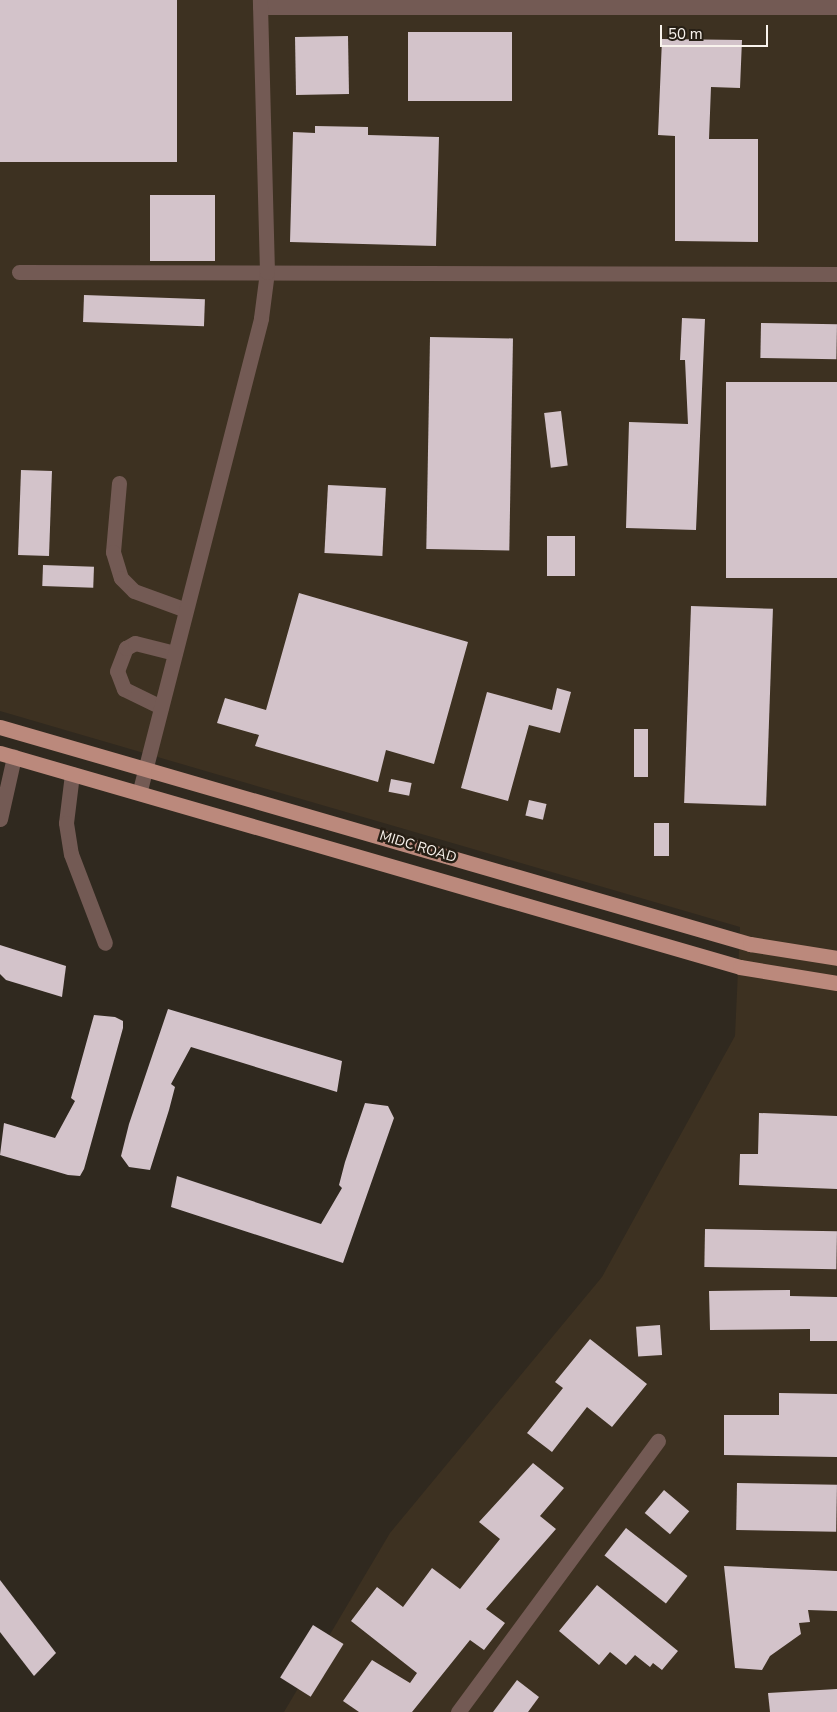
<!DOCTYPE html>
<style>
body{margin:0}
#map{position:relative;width:837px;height:1712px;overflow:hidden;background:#30291f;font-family:"Nunito Sans",sans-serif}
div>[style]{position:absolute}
.built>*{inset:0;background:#3d3121}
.building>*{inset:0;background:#d3c3ca;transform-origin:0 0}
.minor>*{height:15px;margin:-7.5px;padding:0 7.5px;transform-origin:7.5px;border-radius:7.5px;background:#735a54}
.major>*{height:15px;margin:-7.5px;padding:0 7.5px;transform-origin:7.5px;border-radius:7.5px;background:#bb897c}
span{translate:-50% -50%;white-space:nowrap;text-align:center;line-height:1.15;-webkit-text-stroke:5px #271f15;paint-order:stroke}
.street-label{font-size:14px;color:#f9f3ed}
.scale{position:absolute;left:660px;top:25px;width:108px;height:22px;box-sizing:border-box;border:2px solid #f9f3ed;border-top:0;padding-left:6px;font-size:15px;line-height:18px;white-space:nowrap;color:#f9f3ed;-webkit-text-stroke:4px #271f15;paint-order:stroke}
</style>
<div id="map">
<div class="built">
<div style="clip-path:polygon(0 0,837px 0,837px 1712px,284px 1712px,390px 1533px,602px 1277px,735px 1036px,740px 927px,0 711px)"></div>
</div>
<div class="building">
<div style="left:0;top:0;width:177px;height:162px"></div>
<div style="left:408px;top:32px;width:104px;height:69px"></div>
<div style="left:348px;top:36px;width:58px;height:53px;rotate:89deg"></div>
<div style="clip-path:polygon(662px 39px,742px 40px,740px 88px,711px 87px,709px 139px,758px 139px,758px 242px,675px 241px,675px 136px,658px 135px)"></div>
<div style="clip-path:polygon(315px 126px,368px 127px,368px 135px,439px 137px,436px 246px,290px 242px,293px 132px,315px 133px)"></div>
<div style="left:150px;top:195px;width:65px;height:66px"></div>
<div style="left:84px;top:295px;width:121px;height:27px;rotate:2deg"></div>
<div style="clip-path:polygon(682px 318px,705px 319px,696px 530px,626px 528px,629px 422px,688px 424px,685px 360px,680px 360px)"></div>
<div style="left:761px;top:323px;width:76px;height:35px;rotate:1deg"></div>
<div style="left:430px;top:337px;width:83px;height:212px;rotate:1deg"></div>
<div style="left:837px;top:382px;width:196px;height:111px;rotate:90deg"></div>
<div style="left:561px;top:411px;width:55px;height:17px;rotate:83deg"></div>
<div style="left:21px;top:470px;width:31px;height:85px;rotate:2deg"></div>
<div style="left:328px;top:485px;width:58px;height:68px;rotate:3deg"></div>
<div style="left:575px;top:536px;width:40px;height:28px;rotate:90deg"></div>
<div style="left:43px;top:565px;width:51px;height:21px;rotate:2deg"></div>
<div style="clip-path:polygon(299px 593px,468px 642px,434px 764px,386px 750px,378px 782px,255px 746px,259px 735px,217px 723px,225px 698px,266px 710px)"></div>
<div style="left:691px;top:606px;width:82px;height:197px;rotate:2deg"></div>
<div style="clip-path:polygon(557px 688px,571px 692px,560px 733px,529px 725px,508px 801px,461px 788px,487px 692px,552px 710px)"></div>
<div style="left:634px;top:729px;width:14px;height:48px"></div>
<div style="left:391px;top:779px;width:21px;height:13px;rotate:11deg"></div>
<div style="left:529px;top:800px;width:18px;height:16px;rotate:13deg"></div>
<div style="left:654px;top:823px;width:15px;height:33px"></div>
<div style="clip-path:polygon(0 945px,66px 966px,62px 997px,6px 980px,0 974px)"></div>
<div style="clip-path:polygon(168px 1009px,342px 1061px,337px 1092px,191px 1047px,171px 1084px,175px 1087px,169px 1110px,150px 1170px,129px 1167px,121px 1156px,129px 1124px)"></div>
<div style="clip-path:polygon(94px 1015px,115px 1017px,123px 1021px,123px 1028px,84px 1169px,80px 1176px,68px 1175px,0 1155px,4px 1123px,55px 1138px,75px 1101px,71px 1098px)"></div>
<div style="clip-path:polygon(365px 1103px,388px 1106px,394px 1118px,343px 1263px,171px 1207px,177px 1176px,321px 1224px,342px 1188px,339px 1185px,345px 1162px)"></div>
<div style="clip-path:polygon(759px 1113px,837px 1116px,837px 1189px,739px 1185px,740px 1154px,758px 1154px)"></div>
<div style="left:705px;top:1229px;width:132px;height:38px;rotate:1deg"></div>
<div style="clip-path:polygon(790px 1290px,790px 1296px,837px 1297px,837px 1341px,810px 1341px,810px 1329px,710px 1330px,709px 1291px)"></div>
<div style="left:660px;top:1325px;width:30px;height:24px;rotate:86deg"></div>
<div style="clip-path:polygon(590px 1339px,647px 1384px,612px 1427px,587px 1407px,552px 1452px,527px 1433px,563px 1388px,555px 1382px)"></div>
<div style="clip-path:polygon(779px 1393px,837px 1394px,837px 1457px,724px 1455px,724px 1415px,779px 1415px)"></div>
<div style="clip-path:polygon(533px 1463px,564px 1488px,540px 1516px,556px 1529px,486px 1609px,505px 1623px,484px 1650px,470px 1640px,412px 1712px,359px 1712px,343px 1701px,372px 1660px,410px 1683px,417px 1673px,351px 1621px,377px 1587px,403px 1607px,432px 1568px,460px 1589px,500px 1539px,479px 1522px)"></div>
<div style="left:737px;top:1483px;width:100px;height:47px;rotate:1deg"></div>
<div style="left:664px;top:1490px;width:33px;height:30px;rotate:40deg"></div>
<div style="left:626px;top:1528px;width:78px;height:35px;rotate:38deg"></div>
<div style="clip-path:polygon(724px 1566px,837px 1571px,837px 1611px,808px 1610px,810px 1622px,799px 1623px,801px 1634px,770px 1656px,762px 1670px,735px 1668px)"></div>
<div style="clip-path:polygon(0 1580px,56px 1653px,34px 1676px,0 1632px)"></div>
<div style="clip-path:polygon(597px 1585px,678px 1651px,662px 1670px,653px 1663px,650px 1667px,635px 1655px,626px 1665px,610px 1652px,599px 1665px,559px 1631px)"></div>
<div style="left:313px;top:1625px;width:36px;height:62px;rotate:32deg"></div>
<div style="clip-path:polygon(517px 1680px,539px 1697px,528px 1712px,493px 1712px)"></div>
<div style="clip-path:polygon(837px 1689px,837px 1712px,770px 1712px,768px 1693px)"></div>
</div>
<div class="minor">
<div style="left:260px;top:7px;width:577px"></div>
<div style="left:19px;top:272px;width:818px;rotate:0.14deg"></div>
<div style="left:119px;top:483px;width:69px;rotate:95deg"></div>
<div style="left:113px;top:552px;width:27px;rotate:73deg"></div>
<div style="left:121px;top:578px;width:18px;rotate:45deg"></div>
<div style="left:134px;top:591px;width:55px;rotate:20.1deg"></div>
<div style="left:161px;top:707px;width:41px;rotate:-154.1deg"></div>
<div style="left:124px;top:689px;width:19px;rotate:-111deg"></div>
<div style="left:117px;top:671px;width:25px;rotate:-69deg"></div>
<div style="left:126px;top:648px;width:10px;rotate:-29deg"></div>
<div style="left:135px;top:643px;width:41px;rotate:14deg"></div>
<div style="left:72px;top:774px;width:49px;rotate:97deg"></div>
<div style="left:66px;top:823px;width:31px;rotate:81deg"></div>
<div style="left:71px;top:854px;width:95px;rotate:69.1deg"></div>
<div style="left:140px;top:790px;width:487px;rotate:-75.6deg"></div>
<div style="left:261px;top:318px;width:46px;rotate:-82.6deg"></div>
<div style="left:267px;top:272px;width:272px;rotate:-91.5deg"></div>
<div style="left:0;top:819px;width:64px;rotate:-77.3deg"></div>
<div style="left:458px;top:1712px;width:337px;rotate:-53.6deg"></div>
</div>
<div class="major">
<div style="left:0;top:727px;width:781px;rotate:16.14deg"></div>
<div style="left:750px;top:944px;width:88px;rotate:9.1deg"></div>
<div style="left:0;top:753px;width:770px;rotate:16.13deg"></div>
<div style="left:740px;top:967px;width:98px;rotate:9.4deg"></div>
</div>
<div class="street-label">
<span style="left:418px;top:847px;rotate:17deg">MIDC ROAD</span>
</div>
<div class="scale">50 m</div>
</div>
